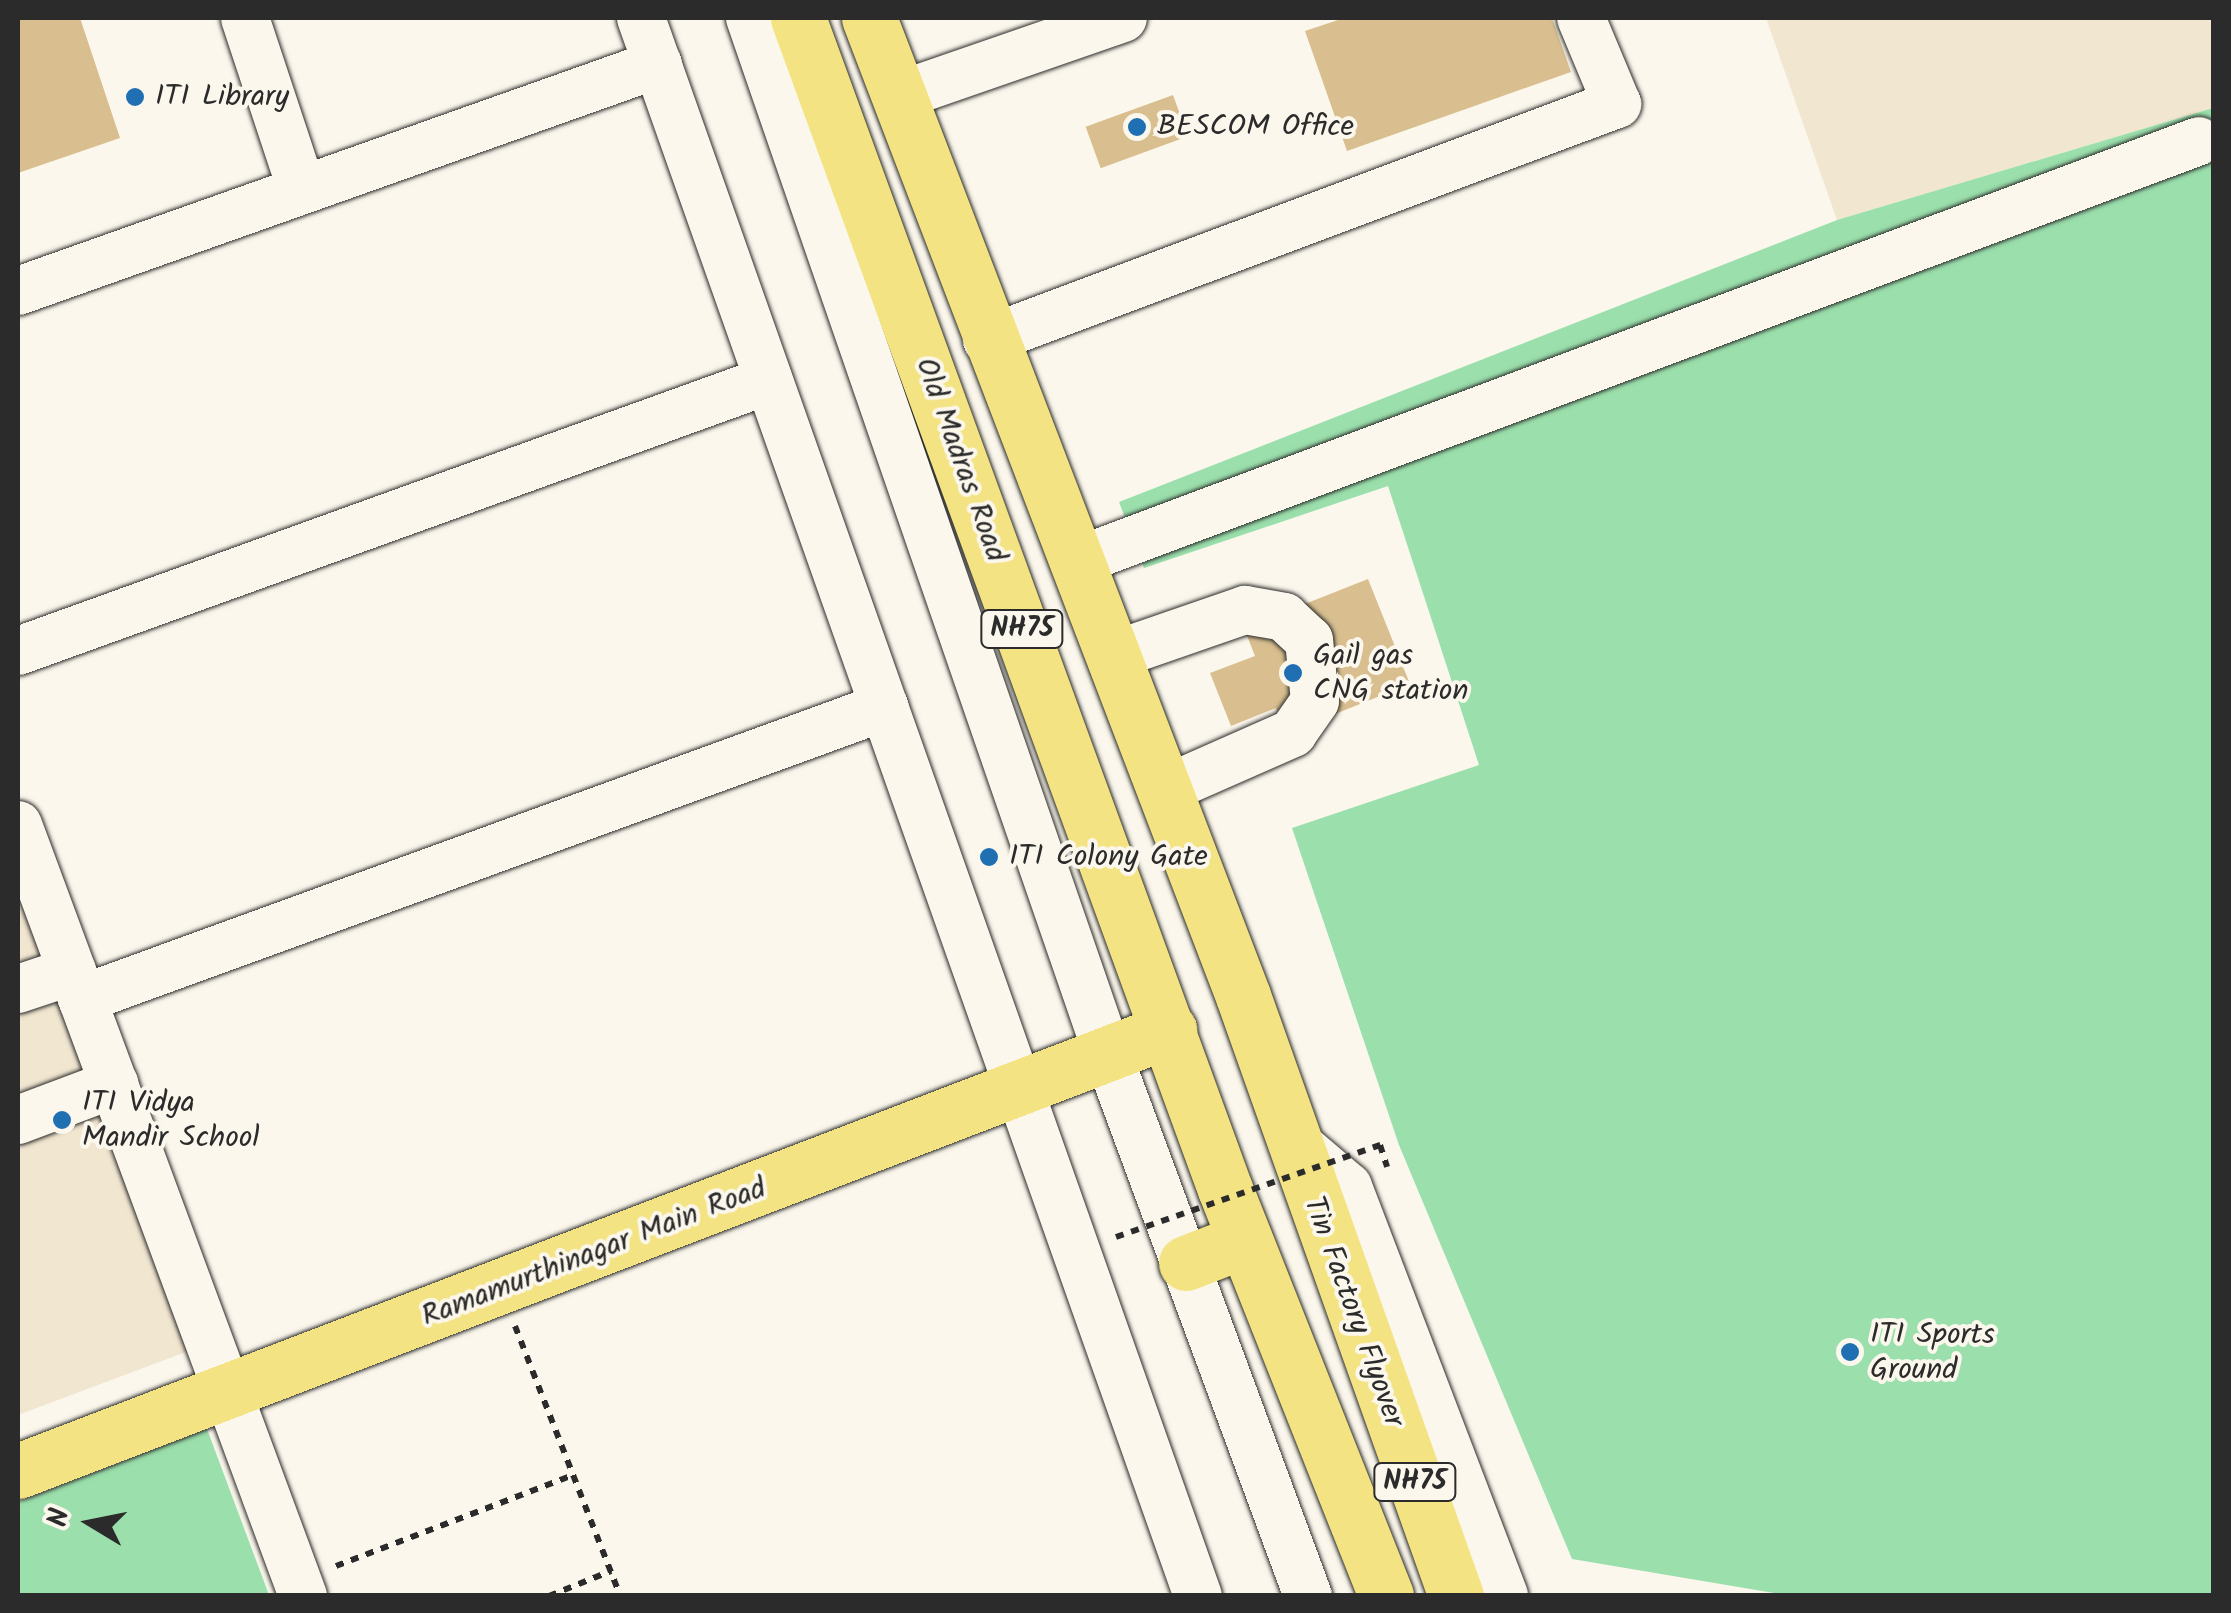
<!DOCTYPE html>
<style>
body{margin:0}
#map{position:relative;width:2231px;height:1613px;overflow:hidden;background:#fbf7ec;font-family:Kalam,sans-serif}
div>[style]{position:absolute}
.built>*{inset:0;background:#f1e6d0}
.green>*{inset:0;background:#9be0ac}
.building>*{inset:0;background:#d9bf8f;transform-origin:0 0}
.path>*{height:6px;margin-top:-3px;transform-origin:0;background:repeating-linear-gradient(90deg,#2b2b2b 0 8px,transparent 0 16px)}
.roads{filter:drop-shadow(0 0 2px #2b2b2b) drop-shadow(0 0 2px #2b2b2b)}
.minor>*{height:48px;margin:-24px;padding:0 24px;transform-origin:24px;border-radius:24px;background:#fbf7ec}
.major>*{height:55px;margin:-27.5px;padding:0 27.5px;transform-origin:27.5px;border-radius:27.5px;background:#f4e382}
.highway>*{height:55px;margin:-27.5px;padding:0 27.5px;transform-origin:27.5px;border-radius:27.5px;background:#f4e382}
.path-bridge>*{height:6px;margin-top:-3px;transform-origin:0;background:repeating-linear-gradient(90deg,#2b2b2b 0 8px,transparent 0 16px)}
.dots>*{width:28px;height:28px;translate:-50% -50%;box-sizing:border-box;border:5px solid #fbf7ec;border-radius:50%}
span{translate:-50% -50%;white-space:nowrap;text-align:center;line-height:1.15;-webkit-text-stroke:8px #fbf7ec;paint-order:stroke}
.shield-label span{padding:2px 8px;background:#fbf7ec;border:2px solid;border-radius:8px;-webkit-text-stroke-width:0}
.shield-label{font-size:28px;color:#2b2b2b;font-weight:700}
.poi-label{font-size:30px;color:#2b2b2b}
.left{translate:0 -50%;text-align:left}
.street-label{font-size:30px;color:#2b2b2b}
.frame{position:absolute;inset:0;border:20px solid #2b2b2b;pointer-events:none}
.north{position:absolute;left:40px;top:1473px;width:100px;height:100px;-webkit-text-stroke:8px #fbf7ec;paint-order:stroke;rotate:280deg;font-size:28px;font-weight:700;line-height:40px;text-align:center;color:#2b2b2b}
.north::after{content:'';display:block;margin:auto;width:35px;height:45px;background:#2b2b2b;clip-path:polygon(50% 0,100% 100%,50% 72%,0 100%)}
</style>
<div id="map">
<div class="built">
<div style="clip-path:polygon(1766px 18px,2213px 18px,2213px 108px,1837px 220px)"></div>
<div style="clip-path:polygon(18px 892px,194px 1349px,18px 1415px)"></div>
</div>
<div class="green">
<div style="clip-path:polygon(2213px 108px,2213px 1595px,1786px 1595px,1572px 1559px,1399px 1145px,1292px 828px,1479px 765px,1388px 486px,1144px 568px,1119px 502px,1837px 220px)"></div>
<div style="clip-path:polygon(207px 1429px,269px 1595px,18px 1595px,18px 1502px)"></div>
</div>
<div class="building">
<div style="clip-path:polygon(18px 18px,80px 18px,120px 138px,18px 173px)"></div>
<div style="clip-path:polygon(1344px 18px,1552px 18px,1571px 72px,1347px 151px,1305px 31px)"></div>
<div style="left:1173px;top:95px;width:44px;height:93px;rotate:70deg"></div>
<div style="clip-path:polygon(1368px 579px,1410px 684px,1285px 734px,1276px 708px,1231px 726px,1210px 673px,1255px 656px,1244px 628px)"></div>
</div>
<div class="path">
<div style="left:1380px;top:1145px;width:23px;rotate:72deg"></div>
<div style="left:515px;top:1326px;width:290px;rotate:68.7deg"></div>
<div style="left:336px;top:1566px;width:254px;rotate:-21deg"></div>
<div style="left:549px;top:1596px;width:67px;rotate:-22deg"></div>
</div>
<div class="roads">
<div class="minor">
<div style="left:245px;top:18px;width:181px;rotate:71.7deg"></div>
<div style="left:641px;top:18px;width:1673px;rotate:70.56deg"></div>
<div style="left:750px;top:18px;width:1097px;rotate:70.95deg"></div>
<div style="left:1108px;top:1055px;width:577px;rotate:69.71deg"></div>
<div style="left:898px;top:96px;width:238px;rotate:-19.1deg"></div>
<div style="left:18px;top:291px;width:679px;rotate:-19.53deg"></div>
<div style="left:987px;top:340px;width:673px;rotate:-20.54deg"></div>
<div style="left:1617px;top:104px;width:93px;rotate:-112.7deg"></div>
<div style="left:1075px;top:562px;width:1200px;rotate:-20.53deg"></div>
<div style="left:18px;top:651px;width:798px;rotate:-19.84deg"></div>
<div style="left:1112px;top:656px;width:141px;rotate:-19.1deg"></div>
<div style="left:1245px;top:610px;width:40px;rotate:10deg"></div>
<div style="left:1284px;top:617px;width:34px;rotate:43deg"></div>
<div style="left:1309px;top:640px;width:61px;rotate:84.4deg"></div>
<div style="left:1315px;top:701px;width:39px;rotate:125deg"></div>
<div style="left:1293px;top:733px;width:141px;rotate:156.2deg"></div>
<div style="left:18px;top:825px;width:822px;rotate:69.71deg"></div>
<div style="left:18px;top:989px;width:57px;rotate:-18.4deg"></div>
<div style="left:82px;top:999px;width:854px;rotate:-20.01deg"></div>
<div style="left:18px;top:1120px;width:103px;rotate:-20.6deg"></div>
<div style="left:1293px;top:1140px;width:72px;rotate:40.5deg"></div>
<div style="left:1348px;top:1187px;width:438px;rotate:69.1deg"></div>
</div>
<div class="major">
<div style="left:18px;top:1471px;width:1233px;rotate:-20.96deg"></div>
</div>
<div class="highway">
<div style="left:798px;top:18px;width:1246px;rotate:69.97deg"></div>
<div style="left:1225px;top:1189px;width:438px;rotate:68.4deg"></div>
<div style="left:869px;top:18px;width:1047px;rotate:69.07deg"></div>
<div style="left:1243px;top:996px;width:637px;rotate:70.46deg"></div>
<div style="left:1186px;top:1263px;width:63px;rotate:-21.3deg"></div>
</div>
</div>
<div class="path-bridge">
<div style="left:1116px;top:1237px;width:280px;rotate:-19.2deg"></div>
</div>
<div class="dots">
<div style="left:135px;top:97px;background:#1f6fb2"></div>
<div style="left:1137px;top:127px;background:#1f6fb2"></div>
<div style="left:1293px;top:673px;background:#1f6fb2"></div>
<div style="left:989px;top:857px;background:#1f6fb2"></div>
<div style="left:62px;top:1120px;background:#1f6fb2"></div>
<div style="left:1850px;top:1352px;background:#1f6fb2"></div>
</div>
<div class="shield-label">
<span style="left:1022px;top:629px">NH75</span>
<span style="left:1415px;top:1482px">NH75</span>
</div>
<div class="poi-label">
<span class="left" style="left:155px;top:97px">ITI Library</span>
<span class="left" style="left:1157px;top:127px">BESCOM Office</span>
<span class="left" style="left:1313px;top:673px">Gail gas<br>CNG station</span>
<span class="left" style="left:1009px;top:857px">ITI Colony Gate</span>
<span class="left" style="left:82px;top:1120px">ITI Vidya<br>Mandir School</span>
<span class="left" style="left:1870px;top:1352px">ITI Sports<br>Ground</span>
</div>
<div class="street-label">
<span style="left:960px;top:460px;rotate:70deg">Old Madras Road</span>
<span style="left:594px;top:1253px;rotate:-21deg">Ramamurthinagar Main Road</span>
<span style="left:1353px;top:1312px;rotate:70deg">Tin Factory Flyover</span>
</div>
<div class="frame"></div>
<div class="north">N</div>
</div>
